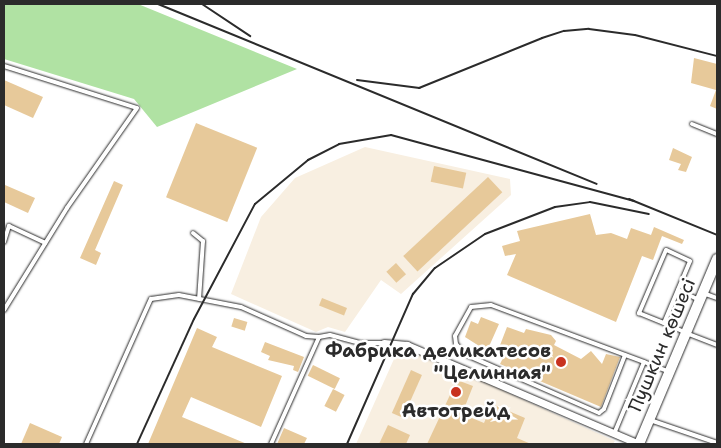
<!DOCTYPE html>
<meta charset="utf-8">
<style>
body{margin:0}
#map{position:relative;width:721px;height:448px;overflow:hidden;background:#fff;font-family:"Shantell Sans",sans-serif}
div>[style]{position:absolute}
.built>*{inset:0;background:#f8efe1}
.green>*{inset:0;background:#b0e2a3}
.building>*{inset:0;background:#e7c99a;transform-origin:0 0}
.roads{filter:drop-shadow(0 0 1px #2b2b2b) drop-shadow(0 0 1px #2b2b2b)}
.service>*{height:4px;margin:-2px;padding:0 2px;transform-origin:2px;border-radius:2px;background:#fff}
.minor>*{height:7px;margin:-3.5px;padding:0 3.5px;transform-origin:3.5px;border-radius:3.5px;background:#fff}
.secondary>*{height:10px;margin:-5px;padding:0 5px;transform-origin:5px;border-radius:5px;background:#fff}
.rail>*{height:2px;margin:-1px;padding:0 1px;transform-origin:1px;border-radius:1px;background:#2b2b2b}
.dots>*{width:14px;height:14px;translate:-50% -50%;box-sizing:border-box;border:2px solid #fff;border-radius:50%}
span{translate:-50% -50%;white-space:nowrap;text-align:center;line-height:1.15;-webkit-text-stroke:5px #fff;paint-order:stroke}
.street-label{font-size:19px;color:#2b2b2b}
.poi-label{font-size:19px;color:#2b2b2b;font-weight:700}
.right{translate:-100% -50%;text-align:right}
.frame{position:absolute;inset:0;border:5px solid #2b2b2b;pointer-events:none}
</style>
<div id="map">
<div class="built">
<div style="clip-path:polygon(365px 147px,510px 179px,511px 195px,401px 294px,381px 280px,345px 332px,328px 327px,316px 332px,231px 294px,261px 217px,295px 178px)"></div>
<div style="clip-path:polygon(409px 348px,615px 441px,613px 444px,356px 444px,398px 350px)"></div>
</div>
<div class="green">
<div style="clip-path:polygon(4px 4px,138px 4px,297px 69px,157px 127px,134px 99px,4px 59px)"></div>
</div>
<div class="building">
<div style="clip-path:polygon(694px 58px,717px 64px,717px 109px,710px 106px,716px 90px,691px 83px)"></div>
<div style="clip-path:polygon(4px 80px,43px 97px,33px 118px,4px 105px)"></div>
<div style="left:196px;top:123px;width:66px;height:80px;rotate:22deg"></div>
<div style="clip-path:polygon(673px 148px,692px 157px,686px 172px,678px 170px,681px 164px,669px 160px)"></div>
<div style="left:434px;top:166px;width:33px;height:16px;rotate:12deg"></div>
<div style="left:488px;top:177px;width:21px;height:116px;rotate:47deg"></div>
<div style="clip-path:polygon(114px 181px,123px 185px,95px 250px,101px 253px,96px 265px,80px 258px)"></div>
<div style="clip-path:polygon(5px 185px,35px 198px,28px 213px,4px 202px)"></div>
<div style="clip-path:polygon(590px 214px,596px 235px,611px 233px,627px 239px,631px 228px,651px 235px,654px 227px,684px 240px,682px 244px,662px 236px,653px 260px,642px 256px,616px 322px,507px 275px,516px 254px,505px 256px,502px 246px,520px 241px,517px 231px)"></div>
<div style="left:396px;top:263px;width:15px;height:13px;rotate:48deg"></div>
<div style="left:322px;top:298px;width:27px;height:8px;rotate:22deg"></div>
<div style="clip-path:polygon(481px 317px,499px 324px,487px 351px,465px 337px,471px 321px,478px 324px)"></div>
<div style="left:234px;top:318px;width:14px;height:9px;rotate:17deg"></div>
<div style="clip-path:polygon(507px 327px,524px 333px,526px 329px,551px 335px,556px 341px,554px 345px,581px 359px,591px 351px,602px 364px,606px 354px,620px 357px,601px 407px,500px 364px,504px 356px,497px 353px)"></div>
<div style="clip-path:polygon(197px 328px,217px 337px,212px 347px,282px 376px,261px 427px,191px 397px,182px 417px,247px 444px,148px 444px)"></div>
<div style="clip-path:polygon(265px 342px,304px 357px,298px 372px,293px 370px,294px 366px,268px 360px,270px 356px,261px 352px)"></div>
<div style="left:313px;top:365px;width:30px;height:12px;rotate:26deg"></div>
<div style="left:411px;top:370px;width:12px;height:47px;rotate:24deg"></div>
<div style="clip-path:polygon(457px 380px,473px 386px,462px 414px,484px 423px,492px 404px,525px 418px,517px 438px,531px 444px,427px 444px)"></div>
<div style="left:333px;top:389px;width:13px;height:19px;rotate:27deg"></div>
<div style="clip-path:polygon(30px 423px,62px 437px,59px 444px,21px 444px)"></div>
<div style="clip-path:polygon(388px 425px,410px 435px,406px 444px,379px 444px)"></div>
<div style="clip-path:polygon(284px 428px,307px 438px,304px 444px,277px 444px)"></div>
</div>
<div class="roads">
<div class="service">
<div style="left:4px;top:66px;width:139px;rotate:17.5deg"></div>
<div style="left:137px;top:108px;width:122px;rotate:125deg"></div>
<div style="left:67px;top:208px;width:120px;rotate:121.7deg"></div>
<div style="left:692px;top:124px;width:27px;rotate:22deg"></div>
<div style="left:193px;top:233px;width:13px;rotate:39deg"></div>
<div style="left:203px;top:241px;width:58px;rotate:93.9deg"></div>
<div style="left:4px;top:242px;width:17px;rotate:-73deg"></div>
<div style="left:9px;top:226px;width:40px;rotate:25deg"></div>
<div style="left:678px;top:290px;width:23px;rotate:25deg"></div>
<div style="left:703px;top:293px;width:15px;rotate:20deg"></div>
<div style="left:664px;top:323px;width:67px;rotate:-67.2deg"></div>
<div style="left:690px;top:261px;width:26px;rotate:-155deg"></div>
<div style="left:666px;top:250px;width:69px;rotate:113.2deg"></div>
<div style="left:639px;top:313px;width:27px;rotate:22deg"></div>
<div style="left:664px;top:323px;width:24px;rotate:24deg"></div>
<div style="left:686px;top:333px;width:33px;rotate:21deg"></div>
<div style="left:625px;top:355px;width:58px;rotate:111.3deg"></div>
<div style="left:604px;top:409px;width:6px;rotate:141deg"></div>
<div style="left:599px;top:413px;width:145px;rotate:-156.4deg"></div>
<div style="left:466px;top:355px;width:15px;rotate:-132deg"></div>
<div style="left:456px;top:344px;width:8px;rotate:-97deg"></div>
<div style="left:455px;top:336px;width:33px;rotate:-61deg"></div>
<div style="left:471px;top:307px;width:20px;rotate:-6deg"></div>
<div style="left:491px;top:305px;width:163px;rotate:20.4deg"></div>
<div style="left:644px;top:362px;width:26px;rotate:21deg"></div>
<div style="left:650px;top:420px;width:71px;rotate:18.9deg"></div>
<div style="left:614px;top:434px;width:78px;rotate:-67.4deg"></div>
<div style="left:86px;top:444px;width:159px;rotate:-65.9deg"></div>
<div style="left:151px;top:299px;width:28px;rotate:-8deg"></div>
<div style="left:179px;top:295px;width:63px;rotate:11deg"></div>
<div style="left:241px;top:307px;width:71px;rotate:24deg"></div>
<div style="left:306px;top:336px;width:13px;rotate:4deg"></div>
<div style="left:271px;top:444px;width:117px;rotate:-65.8deg"></div>
<div style="left:319px;top:337px;width:11px;rotate:-10deg"></div>
<div style="left:330px;top:335px;width:30px;rotate:15deg"></div>
<div style="left:359px;top:343px;width:25px"></div>
</div>
<div class="minor">
<div style="left:384px;top:343px;width:23px;rotate:5deg"></div>
<div style="left:407px;top:345px;width:252px;rotate:23.1deg"></div>
</div>
<div class="secondary">
<div style="left:639px;top:444px;width:201px;rotate:-67.1deg"></div>
</div>
</div>
<div class="rail">
<div style="left:158px;top:4px;width:474px;rotate:22.3deg"></div>
<div style="left:202px;top:4px;width:58px;rotate:33.7deg"></div>
<div style="left:357px;top:80px;width:63px;rotate:7.4deg"></div>
<div style="left:419px;top:88px;width:133px;rotate:-22.1deg"></div>
<div style="left:542px;top:38px;width:23px;rotate:-18deg"></div>
<div style="left:564px;top:31px;width:25px;rotate:-5deg"></div>
<div style="left:589px;top:29px;width:46px;rotate:7.4deg"></div>
<div style="left:635px;top:35px;width:85px;rotate:14.4deg"></div>
<div style="left:629px;top:199px;width:95px;rotate:22.2deg"></div>
<div style="left:137px;top:444px;width:137px;rotate:-65.5deg"></div>
<div style="left:194px;top:319px;width:130px;rotate:-62.1deg"></div>
<div style="left:255px;top:204px;width:69px;rotate:-39.7deg"></div>
<div style="left:308px;top:160px;width:35px;rotate:-27deg"></div>
<div style="left:339px;top:144px;width:53px;rotate:-9.8deg"></div>
<div style="left:391px;top:135px;width:252px;rotate:15.2deg"></div>
<div style="left:347px;top:444px;width:164px;rotate:-66.3deg"></div>
<div style="left:413px;top:294px;width:34px;rotate:-50deg"></div>
<div style="left:435px;top:268px;width:60px;rotate:-34.2deg"></div>
<div style="left:485px;top:234px;width:75px;rotate:-21.1deg"></div>
<div style="left:555px;top:207px;width:35px;rotate:-8deg"></div>
<div style="left:590px;top:202px;width:60px;rotate:11.5deg"></div>
</div>
<div class="dots">
<div style="left:561px;top:362px;background:#c8321e"></div>
<div style="left:456px;top:392px;background:#c8321e"></div>
</div>
<div class="street-label">
<span style="left:662px;top:345px;rotate:-67deg">Пушкин көшесі</span>
</div>
<div class="poi-label">
<span class="right" style="left:551px;top:362px">Фабрика деликатесов<br>"Целинная"</span>
<span style="left:456px;top:411px">Автотрейд</span>
</div>
<div class="frame"></div>
</div>
